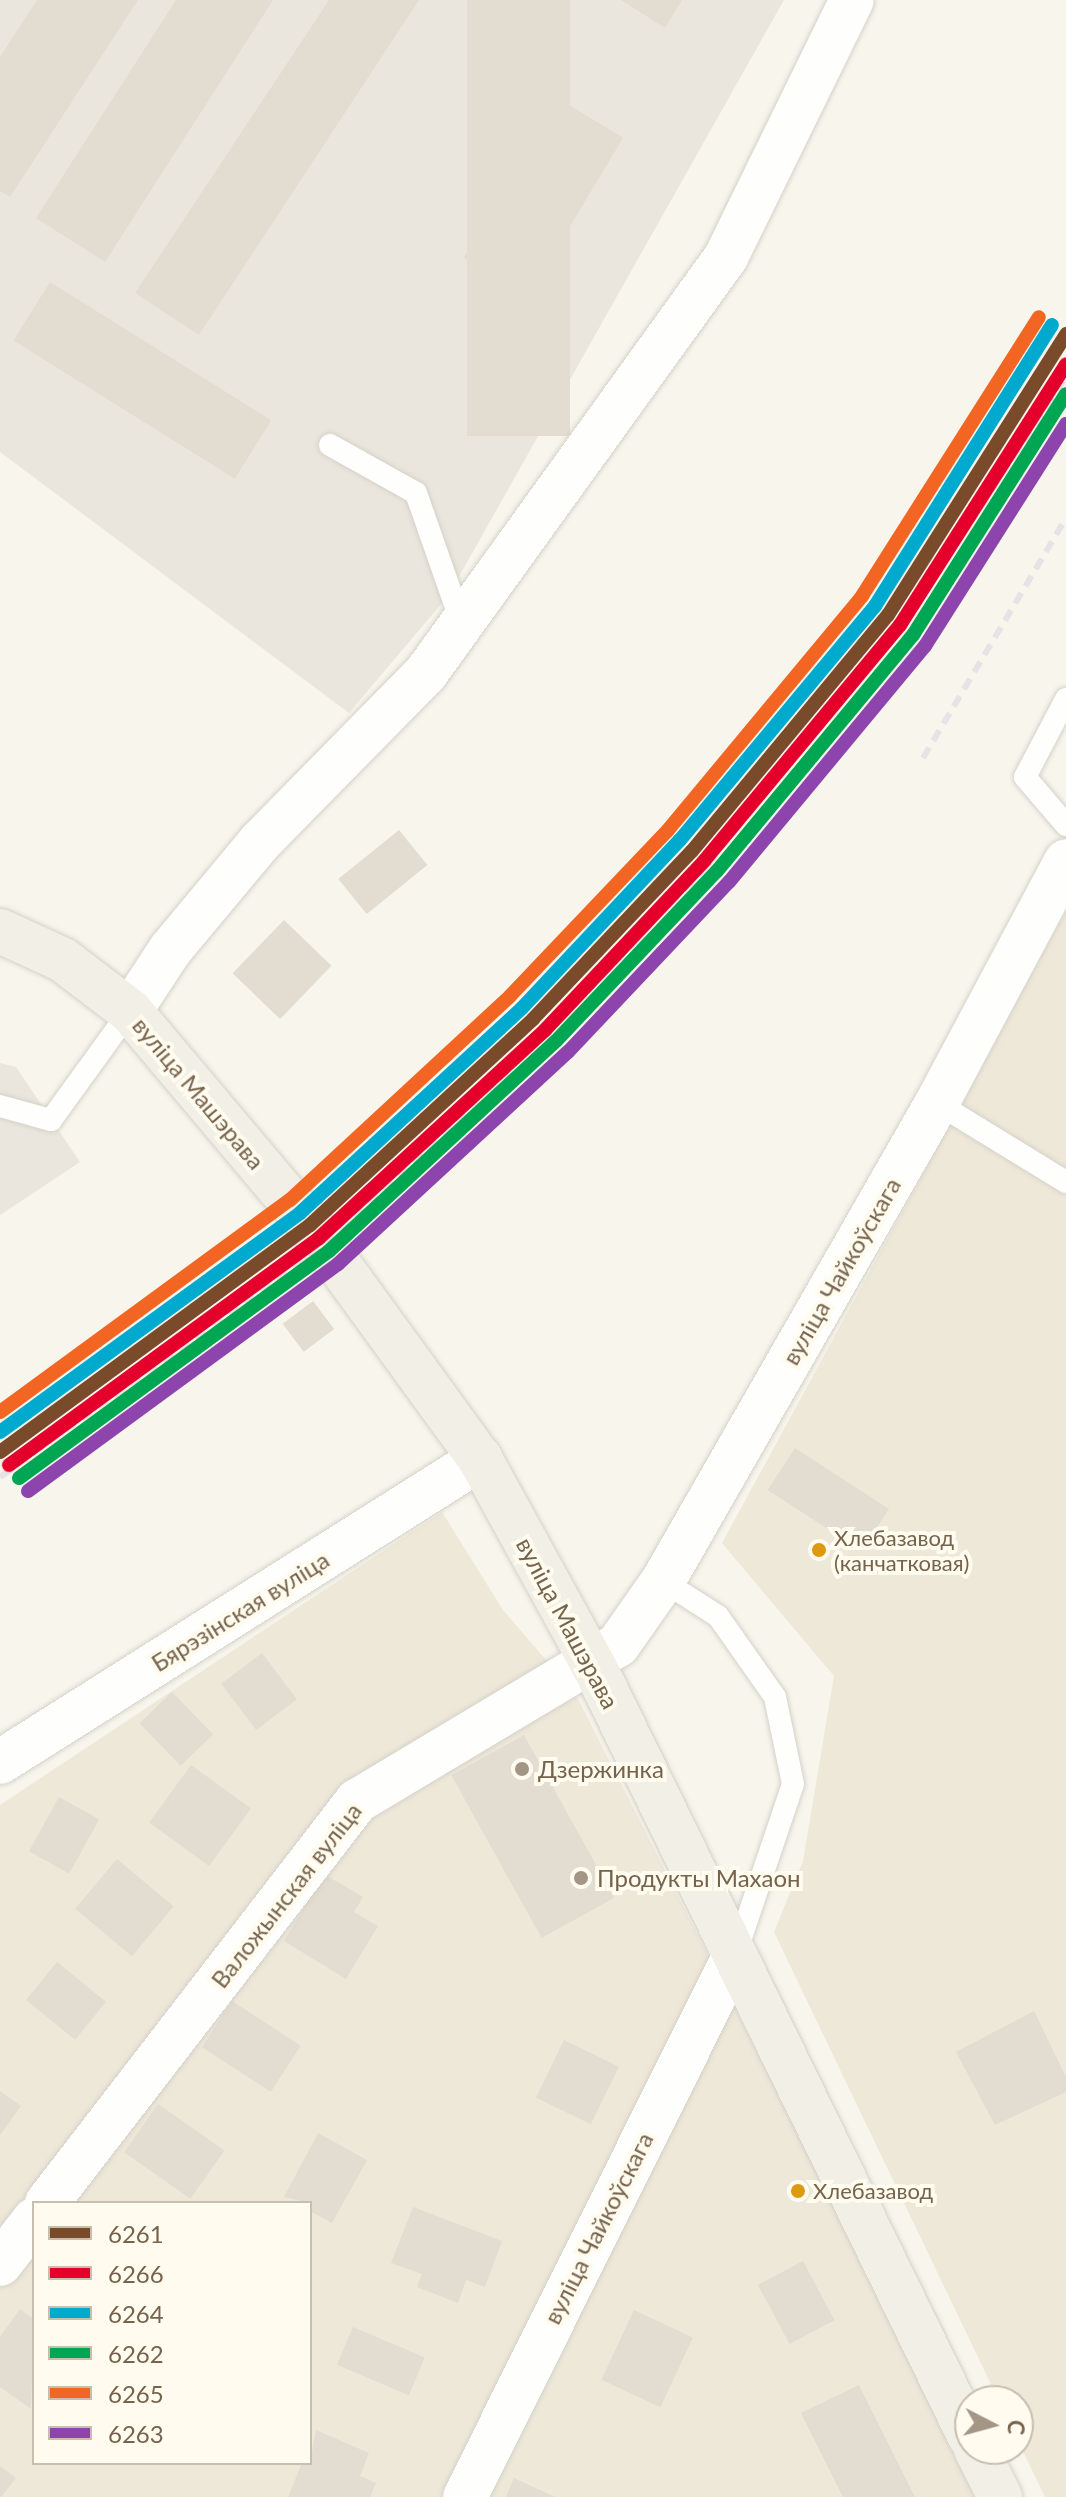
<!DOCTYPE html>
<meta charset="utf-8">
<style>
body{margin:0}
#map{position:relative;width:1066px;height:2497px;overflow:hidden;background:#f7f5ec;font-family:Lato,sans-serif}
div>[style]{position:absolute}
.residential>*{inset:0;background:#eee8d9}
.industrial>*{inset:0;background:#ebe6dd}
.building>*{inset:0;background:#e2dcd1;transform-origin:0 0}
.roads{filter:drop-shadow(0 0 2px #d5d1c9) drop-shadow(0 0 2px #d5d1c9)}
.service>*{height:22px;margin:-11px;padding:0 11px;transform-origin:11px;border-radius:11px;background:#fefefc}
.minor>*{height:44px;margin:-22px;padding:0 22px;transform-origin:22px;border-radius:22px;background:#fefefc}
.primary>*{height:44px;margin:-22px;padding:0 22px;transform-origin:22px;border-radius:22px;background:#f2f0e6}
.rail>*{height:6px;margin-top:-3px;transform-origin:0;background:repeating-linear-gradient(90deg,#e6e2e5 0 12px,transparent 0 20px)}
.rail-1>*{height:14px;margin:-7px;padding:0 7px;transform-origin:7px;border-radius:7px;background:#7a4b2a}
.rail-2>*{height:14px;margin:-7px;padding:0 7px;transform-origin:7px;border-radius:7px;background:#e4002b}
.rail-3>*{height:14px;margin:-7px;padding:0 7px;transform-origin:7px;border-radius:7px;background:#00a9ce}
.rail-4>*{height:14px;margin:-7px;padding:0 7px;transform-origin:7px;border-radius:7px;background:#00a651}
.rail-5>*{height:14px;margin:-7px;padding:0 7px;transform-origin:7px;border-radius:7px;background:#f26522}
.rail-6>*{height:14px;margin:-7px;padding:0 7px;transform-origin:7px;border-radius:7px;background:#8e44ad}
.dots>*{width:22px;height:22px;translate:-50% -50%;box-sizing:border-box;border:4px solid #fffbef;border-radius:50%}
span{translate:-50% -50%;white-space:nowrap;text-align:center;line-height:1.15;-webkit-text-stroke:8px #fffbef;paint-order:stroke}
.bus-label{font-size:22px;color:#76634c}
.left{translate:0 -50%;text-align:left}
.street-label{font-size:24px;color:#76634c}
.poi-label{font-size:24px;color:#76634c}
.legend{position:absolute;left:32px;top:2201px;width:280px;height:264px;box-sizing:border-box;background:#fffbef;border:2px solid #c8beae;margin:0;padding:10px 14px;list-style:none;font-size:24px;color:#76634c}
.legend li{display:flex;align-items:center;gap:16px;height:40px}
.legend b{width:40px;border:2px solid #c8beae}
.north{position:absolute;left:954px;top:2385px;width:80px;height:80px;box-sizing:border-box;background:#fffbef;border:2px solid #c8beae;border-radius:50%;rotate:96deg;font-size:22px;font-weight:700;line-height:32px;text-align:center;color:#76634c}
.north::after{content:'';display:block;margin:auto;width:28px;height:36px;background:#a39684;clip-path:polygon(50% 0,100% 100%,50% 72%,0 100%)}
</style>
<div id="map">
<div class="residential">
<div style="clip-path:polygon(1066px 911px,1066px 2497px,1045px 2497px,1018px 2441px,1018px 2401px,999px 2401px,774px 1932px,803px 1861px,834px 1676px,722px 1543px)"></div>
<div style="clip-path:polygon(evenodd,442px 1512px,503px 1610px,576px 1695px,983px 2497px,0 2497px,0 1805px,442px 1512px,34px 2203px,310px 2203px,310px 2463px,34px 2463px,34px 2203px)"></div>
</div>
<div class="industrial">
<div style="clip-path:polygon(0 0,784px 0,448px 596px,349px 713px,0 452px)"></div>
<div style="clip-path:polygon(0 1063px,16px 1067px,80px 1162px,0 1215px)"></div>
</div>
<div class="building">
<div style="clip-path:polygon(37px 0,138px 0,10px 197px,0 191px,0 57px)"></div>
<div style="clip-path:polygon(176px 0,273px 0,105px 262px,36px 218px)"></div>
<div style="clip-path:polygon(329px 0,419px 0,199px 335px,135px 293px)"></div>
<div style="left:467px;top:0;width:103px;height:436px"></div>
<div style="clip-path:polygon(621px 0,682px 0,665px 28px)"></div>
<div style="left:559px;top:99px;width:75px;height:185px;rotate:31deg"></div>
<div style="left:50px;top:282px;width:261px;height:69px;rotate:32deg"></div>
<div style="left:399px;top:830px;width:45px;height:78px;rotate:51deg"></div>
<div style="left:284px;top:920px;width:66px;height:74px;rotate:44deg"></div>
<div style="left:313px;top:1301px;width:35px;height:38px;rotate:53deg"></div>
<div style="left:795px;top:1448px;width:112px;height:50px;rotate:33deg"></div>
<div style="left:262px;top:1653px;width:58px;height:51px;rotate:53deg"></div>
<div style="left:172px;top:1692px;width:59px;height:45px;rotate:46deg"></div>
<div style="left:524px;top:1735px;width:186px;height:83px;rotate:61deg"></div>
<div style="left:191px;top:1765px;width:74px;height:71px;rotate:36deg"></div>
<div style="left:59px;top:1797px;width:46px;height:62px;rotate:29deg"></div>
<div style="left:117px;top:1859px;width:74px;height:65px;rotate:40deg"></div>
<div style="clip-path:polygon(324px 1874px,363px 1897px,354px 1912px,378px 1926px,346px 1979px,284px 1941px)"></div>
<div style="left:57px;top:1962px;width:63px;height:49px;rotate:39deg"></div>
<div style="left:232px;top:2001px;width:82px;height:55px;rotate:33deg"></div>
<div style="clip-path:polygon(1034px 2011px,1066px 2077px,1066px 2092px,995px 2125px,956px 2052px)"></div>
<div style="left:564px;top:2040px;width:61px;height:64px;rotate:26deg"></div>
<div style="clip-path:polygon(0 2091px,21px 2106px,0 2135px)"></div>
<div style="left:158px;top:2104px;width:81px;height:59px;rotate:35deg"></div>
<div style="clip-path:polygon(318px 2133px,367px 2160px,332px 2223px,310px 2211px,310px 2203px,284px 2197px)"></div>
<div style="clip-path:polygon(413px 2207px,502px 2241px,485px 2287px,466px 2280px,458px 2303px,417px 2287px,422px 2274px,391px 2263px)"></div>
<div style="left:803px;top:2261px;width:67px;height:51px;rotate:62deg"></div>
<div style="clip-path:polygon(20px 2309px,34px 2319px,31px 2409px,0 2387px,0 2337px)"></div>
<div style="left:634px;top:2310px;width:65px;height:77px;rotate:25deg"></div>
<div style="left:353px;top:2327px;width:78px;height:41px;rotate:23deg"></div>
<div style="clip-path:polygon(859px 2385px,915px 2497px,843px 2497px,801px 2413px)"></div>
<div style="clip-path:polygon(316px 2430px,369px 2453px,360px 2476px,376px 2483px,370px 2497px,288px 2497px,302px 2463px,310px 2463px)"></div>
<div style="clip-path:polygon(0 2466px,16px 2478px,1px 2497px,0 2497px)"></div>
<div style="clip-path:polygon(514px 2478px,555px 2497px,506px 2497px)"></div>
</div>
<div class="roads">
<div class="service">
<div style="left:330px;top:445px;width:98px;rotate:29.2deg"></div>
<div style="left:416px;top:493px;width:139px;rotate:70.7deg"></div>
<div style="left:1066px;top:699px;width:88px;rotate:117.7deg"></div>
<div style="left:1025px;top:777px;width:63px;rotate:49.5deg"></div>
<div style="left:937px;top:1103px;width:151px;rotate:31.5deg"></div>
<div style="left:0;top:1106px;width:53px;rotate:15.4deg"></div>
<div style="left:51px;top:1120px;width:135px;rotate:-54.1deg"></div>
<div style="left:663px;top:1581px;width:65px;rotate:32.5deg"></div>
<div style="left:718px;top:1616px;width:99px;rotate:54.9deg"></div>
<div style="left:775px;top:1697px;width:89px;rotate:78.3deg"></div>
<div style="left:793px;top:1784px;width:181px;rotate:108.7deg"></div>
</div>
<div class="minor">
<div style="left:130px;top:1011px;width:73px;rotate:-56.7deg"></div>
<div style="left:170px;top:950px;width:141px;rotate:-50.2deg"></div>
<div style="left:260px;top:842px;width:237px;rotate:-45.5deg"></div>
<div style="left:426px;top:673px;width:513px;rotate:-54.2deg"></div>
<div style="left:726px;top:257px;width:286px;rotate:-63.9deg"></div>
<div style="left:0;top:1762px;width:568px;rotate:-32.26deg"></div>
<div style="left:47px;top:2203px;width:508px;rotate:-52.36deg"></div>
<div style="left:357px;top:1801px;width:304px;rotate:-30.9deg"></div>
<div style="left:618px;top:1645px;width:78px;rotate:-54.9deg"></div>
<div style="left:663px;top:1581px;width:551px;rotate:-60.18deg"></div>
<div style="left:937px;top:1103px;width:274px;rotate:-61.9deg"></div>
<div style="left:0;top:2264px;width:56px;rotate:-52.3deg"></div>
<div style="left:465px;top:2497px;width:601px;rotate:-63.52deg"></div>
</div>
<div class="primary">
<div style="left:0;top:931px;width:69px;rotate:24.7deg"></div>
<div style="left:63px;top:960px;width:84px;rotate:37.3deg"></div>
<div style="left:130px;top:1011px;width:280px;rotate:49.9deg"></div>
<div style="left:310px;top:1225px;width:289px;rotate:54deg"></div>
<div style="left:480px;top:1459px;width:236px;rotate:61.2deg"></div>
<div style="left:594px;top:1666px;width:858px;rotate:64deg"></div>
<div style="left:976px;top:2449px;width:54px;rotate:63.4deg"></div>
</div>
</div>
<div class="rail">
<div style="left:923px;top:758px;width:279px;rotate:-59.2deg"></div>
<div style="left:0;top:1477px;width:400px;rotate:-35.6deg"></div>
<div style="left:325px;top:1244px;width:304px;rotate:-43.4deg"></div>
<div style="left:546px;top:1035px;width:236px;rotate:-46.5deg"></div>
<div style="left:708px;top:864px;width:308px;rotate:-50.8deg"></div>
<div style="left:903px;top:625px;width:297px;rotate:-56.7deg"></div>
</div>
<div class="rail-1">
<div style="left:0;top:1452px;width:384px;rotate:-36.2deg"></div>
<div style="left:310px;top:1225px;width:304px;rotate:-42.7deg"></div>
<div style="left:533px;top:1019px;width:231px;rotate:-46.6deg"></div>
<div style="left:692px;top:851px;width:307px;rotate:-50.3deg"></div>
<div style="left:888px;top:615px;width:333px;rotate:-57.6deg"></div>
</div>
<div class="rail-2">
<div style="left:9px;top:1465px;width:384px;rotate:-36.2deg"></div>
<div style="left:319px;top:1238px;width:307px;rotate:-42.6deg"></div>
<div style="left:545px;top:1030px;width:232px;rotate:-46.7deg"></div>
<div style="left:704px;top:861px;width:307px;rotate:-50.3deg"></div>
<div style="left:900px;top:625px;width:309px;rotate:-57.5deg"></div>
</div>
<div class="rail-3">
<div style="left:0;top:1432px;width:371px;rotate:-36.1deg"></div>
<div style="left:300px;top:1213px;width:302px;rotate:-42.7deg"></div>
<div style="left:522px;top:1008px;width:231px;rotate:-46.8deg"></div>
<div style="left:680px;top:840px;width:305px;rotate:-50.2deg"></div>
<div style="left:875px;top:606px;width:332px;rotate:-57.8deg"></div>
</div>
<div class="rail-4">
<div style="left:19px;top:1478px;width:384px;rotate:-36.2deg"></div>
<div style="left:329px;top:1251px;width:309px;rotate:-42.8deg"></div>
<div style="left:556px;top:1041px;width:234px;rotate:-46.6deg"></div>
<div style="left:717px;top:871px;width:307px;rotate:-50.3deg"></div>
<div style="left:913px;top:635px;width:285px;rotate:-57.6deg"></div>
</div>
<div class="rail-5">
<div style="left:0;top:1412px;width:359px;rotate:-36.2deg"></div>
<div style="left:290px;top:1200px;width:300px;rotate:-42.8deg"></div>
<div style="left:510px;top:996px;width:229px;rotate:-46.4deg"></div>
<div style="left:668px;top:830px;width:304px;rotate:-50.3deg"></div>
<div style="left:862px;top:596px;width:330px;rotate:-57.6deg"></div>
</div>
<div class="rail-6">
<div style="left:28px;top:1491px;width:384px;rotate:-36.2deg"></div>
<div style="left:338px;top:1264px;width:313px;rotate:-42.7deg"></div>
<div style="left:568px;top:1052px;width:234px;rotate:-46.6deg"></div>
<div style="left:729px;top:882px;width:307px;rotate:-50.3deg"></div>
<div style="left:925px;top:646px;width:263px;rotate:-57.6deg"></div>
</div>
<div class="dots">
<div style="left:819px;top:1550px;background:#dd990f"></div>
<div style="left:522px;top:1769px;background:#a39684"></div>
<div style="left:581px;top:1878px;background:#a39684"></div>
<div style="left:798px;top:2191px;background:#dd990f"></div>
</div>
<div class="bus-label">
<span class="left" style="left:834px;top:1550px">Хлебазавод<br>(канчатковая)</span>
<span class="left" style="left:813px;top:2191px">Хлебазавод</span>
</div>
<div class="street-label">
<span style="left:199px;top:1093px;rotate:50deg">вуліца Машэрава</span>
<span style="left:841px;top:1271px;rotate:-60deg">вуліца Чайкоўскага</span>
<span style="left:240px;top:1611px;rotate:-32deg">Бярэзінская вуліца</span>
<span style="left:568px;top:1623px;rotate:62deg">вуліца Машэрава</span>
<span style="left:286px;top:1895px;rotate:-52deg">Валожынская вуліца</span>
<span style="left:598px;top:2228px;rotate:-63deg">вуліца Чайкоўскага</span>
</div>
<div class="poi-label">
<span class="left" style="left:538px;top:1769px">Дзержинка</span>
<span class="left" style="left:597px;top:1878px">Продукты Махаон</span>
</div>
<ul class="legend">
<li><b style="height:10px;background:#7a4b2a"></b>6261</li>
<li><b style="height:10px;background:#e4002b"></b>6266</li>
<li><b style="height:10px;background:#00a9ce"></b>6264</li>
<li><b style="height:10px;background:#00a651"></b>6262</li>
<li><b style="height:10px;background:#f26522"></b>6265</li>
<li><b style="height:10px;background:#8e44ad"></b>6263</li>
</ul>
<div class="north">С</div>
</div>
